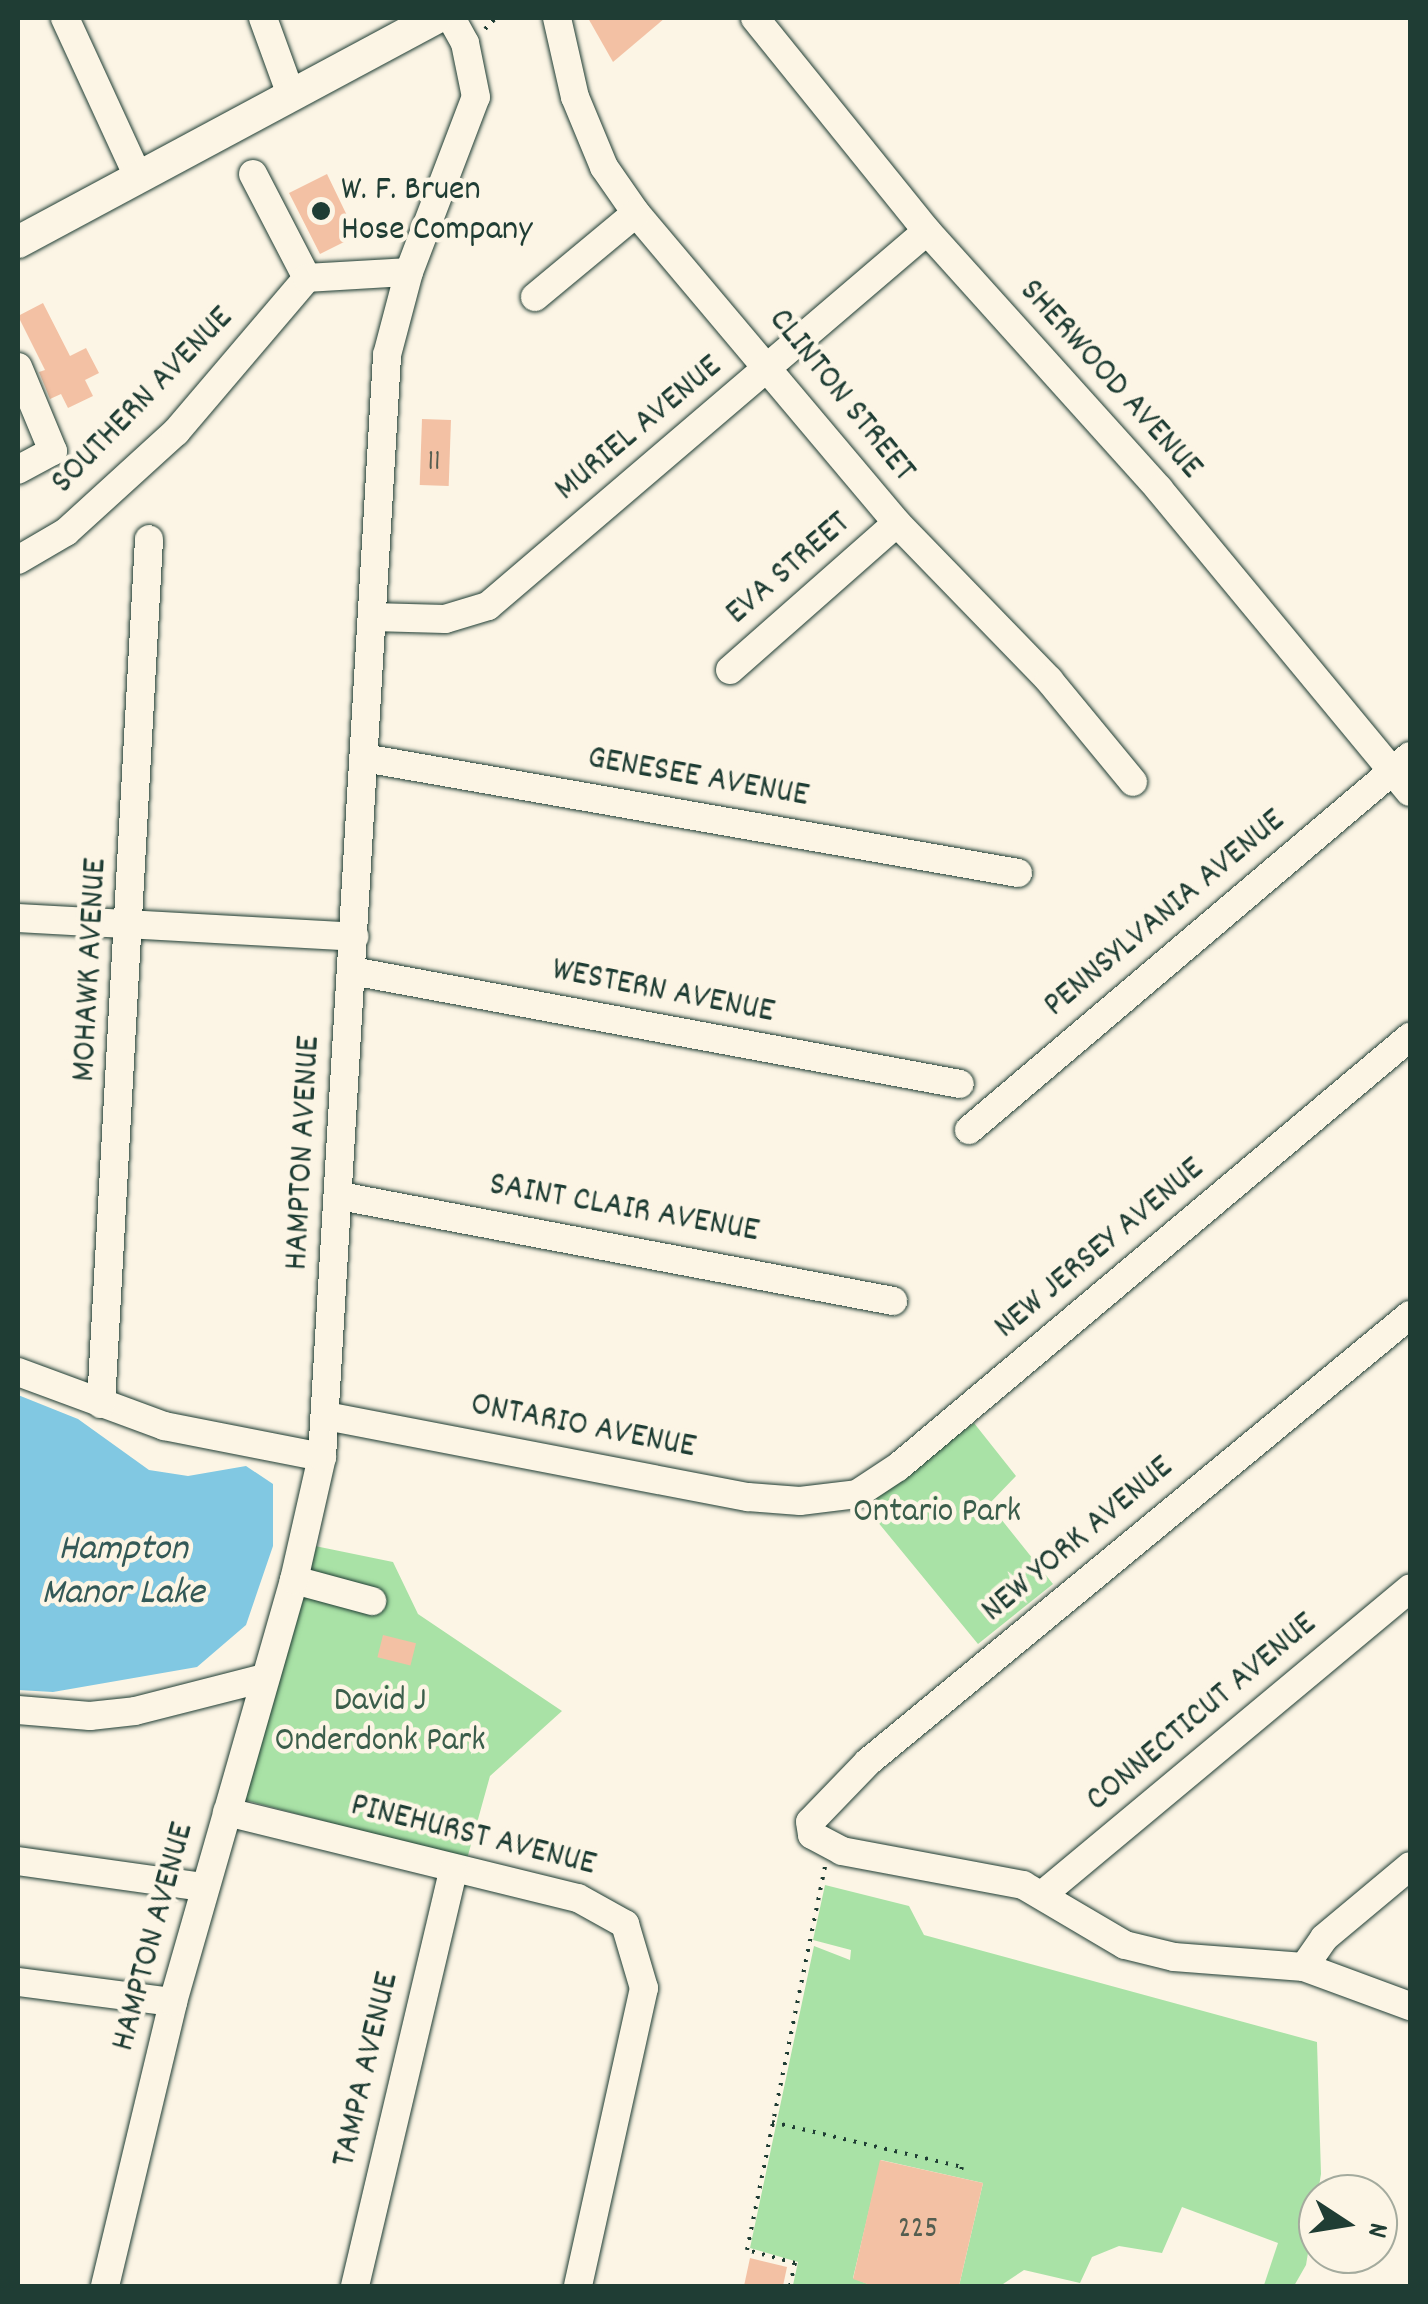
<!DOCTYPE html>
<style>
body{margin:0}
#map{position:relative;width:1428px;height:2304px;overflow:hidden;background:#fcf5e5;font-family:Dekko,sans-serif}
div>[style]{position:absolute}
.green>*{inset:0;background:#a9e2a6}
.water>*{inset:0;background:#81c8e2}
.building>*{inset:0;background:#f3c1a4;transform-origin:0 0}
.path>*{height:4px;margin-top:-2px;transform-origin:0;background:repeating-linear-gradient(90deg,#1f3d34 0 2.5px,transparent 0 10.5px)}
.roads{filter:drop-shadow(0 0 2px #1f3d34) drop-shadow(0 0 2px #1f3d34)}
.minor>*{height:28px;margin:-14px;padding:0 14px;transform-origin:14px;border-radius:14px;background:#fcf5e5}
.major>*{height:32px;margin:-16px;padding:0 16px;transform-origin:16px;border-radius:16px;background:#fcf5e5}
.dots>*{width:28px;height:28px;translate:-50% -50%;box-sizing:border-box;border:5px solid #fcf5e5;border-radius:50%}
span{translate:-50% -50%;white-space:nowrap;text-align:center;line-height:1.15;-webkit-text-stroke:9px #fcf5e5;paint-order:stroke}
.number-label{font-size:30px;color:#545e50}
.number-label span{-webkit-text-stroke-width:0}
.poi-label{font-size:35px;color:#1f3d34}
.left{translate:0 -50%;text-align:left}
.street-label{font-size:35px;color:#1f3d34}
.park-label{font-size:35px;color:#3b5e4b}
.water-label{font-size:38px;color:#335957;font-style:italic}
.frame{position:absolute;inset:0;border:20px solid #1f3d34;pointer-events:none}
.north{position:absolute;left:1298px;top:2174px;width:100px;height:100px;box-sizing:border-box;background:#fcf5e5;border:2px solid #a4ab9e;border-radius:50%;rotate:102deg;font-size:28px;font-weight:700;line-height:40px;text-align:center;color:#1f3d34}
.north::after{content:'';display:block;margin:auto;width:35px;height:45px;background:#1f3d34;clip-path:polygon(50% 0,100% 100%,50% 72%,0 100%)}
</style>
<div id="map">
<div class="green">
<div style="clip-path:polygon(974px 1423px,1016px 1476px,989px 1504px,1053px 1584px,978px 1644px,863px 1504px)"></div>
<div style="clip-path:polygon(315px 1546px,393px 1562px,418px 1614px,562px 1711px,490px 1776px,467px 1859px,241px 1799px)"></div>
<div style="clip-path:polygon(825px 1885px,909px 1906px,924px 1935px,1317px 2042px,1321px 2174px,1306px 2265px,1294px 2286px,1264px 2285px,1278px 2243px,1182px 2207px,1162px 2253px,1119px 2246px,1092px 2257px,1080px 2283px,1024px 2270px,1000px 2286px,959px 2286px,983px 2183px,881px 2160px,853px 2278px,873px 2286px,793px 2285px,798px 2262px,750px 2248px,814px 1946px,850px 1960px,851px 1950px,813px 1940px)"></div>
</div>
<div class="water">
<div style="clip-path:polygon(18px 1395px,78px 1419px,149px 1470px,188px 1476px,246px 1466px,273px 1484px,273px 1546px,246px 1625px,197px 1667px,53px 1692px,18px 1690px)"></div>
</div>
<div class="building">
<div style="clip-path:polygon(588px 18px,665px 18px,613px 62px)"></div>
<div style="clip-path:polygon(327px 174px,353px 228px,340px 234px,344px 242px,320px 254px,289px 193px)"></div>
<div style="clip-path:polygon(43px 303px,70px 356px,86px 348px,99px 373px,85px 380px,93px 396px,68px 408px,61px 394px,50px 399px,39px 372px,45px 370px,18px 316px)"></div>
<div style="left:422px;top:419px;width:29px;height:66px;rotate:2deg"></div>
<div style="left:383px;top:1635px;width:34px;height:23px;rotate:14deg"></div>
<div style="clip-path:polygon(880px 2160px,983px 2183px,959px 2286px,873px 2286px,853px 2279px)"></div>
<div style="clip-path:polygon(750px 2258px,787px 2267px,783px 2286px,744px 2286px)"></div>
</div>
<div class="path">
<div style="left:485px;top:29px;width:16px;rotate:-45deg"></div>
<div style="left:772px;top:2122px;width:195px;rotate:13.3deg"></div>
<div style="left:962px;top:2167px;width:10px;rotate:107deg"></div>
<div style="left:790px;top:2286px;width:24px;rotate:-78deg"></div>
<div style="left:795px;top:2263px;width:50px;rotate:-164.8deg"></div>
<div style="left:747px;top:2250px;width:392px;rotate:-78.5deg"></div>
</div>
<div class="roads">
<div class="minor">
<div style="left:65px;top:18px;width:175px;rotate:65.3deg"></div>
<div style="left:263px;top:18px;width:82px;rotate:70deg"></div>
<div style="left:557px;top:18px;width:81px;rotate:77.2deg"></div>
<div style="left:575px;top:97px;width:76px;rotate:67.5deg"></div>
<div style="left:604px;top:167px;width:56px;rotate:55.2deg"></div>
<div style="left:636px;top:213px;width:405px;rotate:49.9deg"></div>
<div style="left:897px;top:523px;width:219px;rotate:45.9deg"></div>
<div style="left:1049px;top:680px;width:132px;rotate:50.5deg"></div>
<div style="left:755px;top:18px;width:274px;rotate:51.1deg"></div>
<div style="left:927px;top:231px;width:347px;rotate:48deg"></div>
<div style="left:1159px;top:489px;width:393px;rotate:50.4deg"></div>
<div style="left:253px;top:174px;width:117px;rotate:62.6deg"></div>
<div style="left:535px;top:297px;width:131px;rotate:-39.7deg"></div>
<div style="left:18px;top:367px;width:91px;rotate:67.4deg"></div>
<div style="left:53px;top:451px;width:40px;rotate:152deg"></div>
<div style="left:18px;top:560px;width:56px;rotate:-30.3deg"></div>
<div style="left:66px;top:532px;width:149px;rotate:-42.3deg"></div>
<div style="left:176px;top:432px;width:202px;rotate:-49.6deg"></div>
<div style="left:307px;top:278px;width:102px;rotate:-3.4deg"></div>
<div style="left:372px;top:617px;width:73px;rotate:1.6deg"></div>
<div style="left:445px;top:619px;width:45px;rotate:-16.8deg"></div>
<div style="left:488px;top:606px;width:577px;rotate:-40.5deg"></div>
<div style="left:730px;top:670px;width:222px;rotate:-41.4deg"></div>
<div style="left:364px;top:758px;width:664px;rotate:9.97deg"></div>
<div style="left:18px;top:918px;width:337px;rotate:3.2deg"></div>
<div style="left:352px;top:971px;width:618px;rotate:10.53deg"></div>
<div style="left:969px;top:1130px;width:578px;rotate:-40.3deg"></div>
<div style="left:340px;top:1196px;width:563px;rotate:10.75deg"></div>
<div style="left:1410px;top:1315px;width:703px;rotate:140.49deg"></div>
<div style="left:868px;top:1762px;width:83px;rotate:134deg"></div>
<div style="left:810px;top:1822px;width:13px;rotate:81deg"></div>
<div style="left:812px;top:1835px;width:34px;rotate:28deg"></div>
<div style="left:842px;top:1851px;width:184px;rotate:10.6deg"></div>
<div style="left:1023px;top:1885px;width:118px;rotate:30.5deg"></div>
<div style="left:1125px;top:1945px;width:50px;rotate:13.8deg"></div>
<div style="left:1174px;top:1957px;width:130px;rotate:4.4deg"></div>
<div style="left:1304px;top:1967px;width:113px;rotate:20.2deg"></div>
<div style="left:18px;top:1372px;width:156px;rotate:20.3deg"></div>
<div style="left:164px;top:1426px;width:161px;rotate:11.1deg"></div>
<div style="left:101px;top:1404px;width:866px;rotate:-86.82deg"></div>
<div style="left:326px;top:1416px;width:430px;rotate:10.9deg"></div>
<div style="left:748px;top:1497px;width:52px;rotate:4.4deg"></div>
<div style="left:800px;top:1501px;width:57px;rotate:-7deg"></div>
<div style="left:857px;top:1494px;width:49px;rotate:-33.4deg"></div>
<div style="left:898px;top:1467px;width:669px;rotate:-40.03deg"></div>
<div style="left:294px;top:1580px;width:81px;rotate:15.1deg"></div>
<div style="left:18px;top:1710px;width:72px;rotate:4.8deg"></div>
<div style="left:90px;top:1716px;width:45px;rotate:-6.3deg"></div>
<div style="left:135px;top:1711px;width:133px;rotate:-14.3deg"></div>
<div style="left:227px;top:1812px;width:361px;rotate:13.8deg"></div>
<div style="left:578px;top:1898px;width:54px;rotate:29deg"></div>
<div style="left:625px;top:1924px;width:67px;rotate:73.5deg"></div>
<div style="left:644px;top:1988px;width:305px;rotate:102.5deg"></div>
<div style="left:18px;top:1861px;width:188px;rotate:8deg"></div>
<div style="left:1042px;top:1895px;width:479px;rotate:-39.8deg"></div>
<div style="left:1304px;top:1967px;width:35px;rotate:-55deg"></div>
<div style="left:1324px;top:1938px;width:112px;rotate:-39.9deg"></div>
<div style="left:18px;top:1982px;width:156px;rotate:7.4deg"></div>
<div style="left:105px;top:2286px;width:292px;rotate:-76.5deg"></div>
<div style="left:173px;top:2002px;width:439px;rotate:-74deg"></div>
<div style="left:294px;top:1580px;width:126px;rotate:-77.2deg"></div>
<div style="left:322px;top:1457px;width:1104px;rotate:-86.62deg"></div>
<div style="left:387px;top:355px;width:86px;rotate:-75.2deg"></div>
<div style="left:409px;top:272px;width:187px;rotate:-69.1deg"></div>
<div style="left:476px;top:97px;width:55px;rotate:-101.5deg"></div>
<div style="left:465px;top:43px;width:29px;rotate:-119deg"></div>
<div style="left:355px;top:2286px;width:426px;rotate:-76.7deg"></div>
</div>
<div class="major">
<div style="left:18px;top:242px;width:473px;rotate:-28.2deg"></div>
</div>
</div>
<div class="dots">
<div style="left:321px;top:211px;background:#1f3d34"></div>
</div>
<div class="number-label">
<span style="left:434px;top:464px">11</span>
<span style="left:918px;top:2231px">225</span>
</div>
<div class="poi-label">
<span class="left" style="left:341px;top:211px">W. F. Bruen<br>Hose Company</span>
</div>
<div class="street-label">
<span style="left:1110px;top:380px;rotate:48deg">SHERWOOD AVENUE</span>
<span style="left:841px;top:396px;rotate:51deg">CLINTON STREET</span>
<span style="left:143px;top:401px;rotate:-46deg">SOUTHERN AVENUE</span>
<span style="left:639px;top:429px;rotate:-40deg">MURIEL AVENUE</span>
<span style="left:789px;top:569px;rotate:-41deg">EVA STREET</span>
<span style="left:698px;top:778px;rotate:10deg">GENESEE AVENUE</span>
<span style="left:1165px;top:914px;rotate:-40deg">PENNSYLVANIA AVENUE</span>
<span style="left:91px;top:970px;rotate:-87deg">MOHAWK AVENUE</span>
<span style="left:663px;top:992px;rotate:11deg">WESTERN AVENUE</span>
<span style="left:304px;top:1153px;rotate:-87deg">HAMPTON AVENUE</span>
<span style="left:624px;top:1209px;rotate:10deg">SAINT CLAIR AVENUE</span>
<span style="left:1100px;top:1249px;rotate:-40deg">NEW JERSEY AVENUE</span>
<span style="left:583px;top:1427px;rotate:11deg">ONTARIO AVENUE</span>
<span style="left:1078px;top:1540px;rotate:-40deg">NEW YORK AVENUE</span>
<span style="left:1202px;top:1713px;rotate:-40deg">CONNECTICUT AVENUE</span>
<span style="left:473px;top:1836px;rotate:14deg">PINEHURST AVENUE</span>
<span style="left:154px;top:1937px;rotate:-75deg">HAMPTON AVENUE</span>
<span style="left:367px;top:2070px;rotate:-77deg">TAMPA AVENUE</span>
</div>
<div class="park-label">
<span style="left:937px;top:1513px">Ontario Park</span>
<span style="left:380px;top:1722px">David J<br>Onderdonk Park</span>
</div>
<div class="water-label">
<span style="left:123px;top:1573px">Hampton<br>Manor Lake</span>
</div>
<div class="frame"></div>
<div class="north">N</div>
</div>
